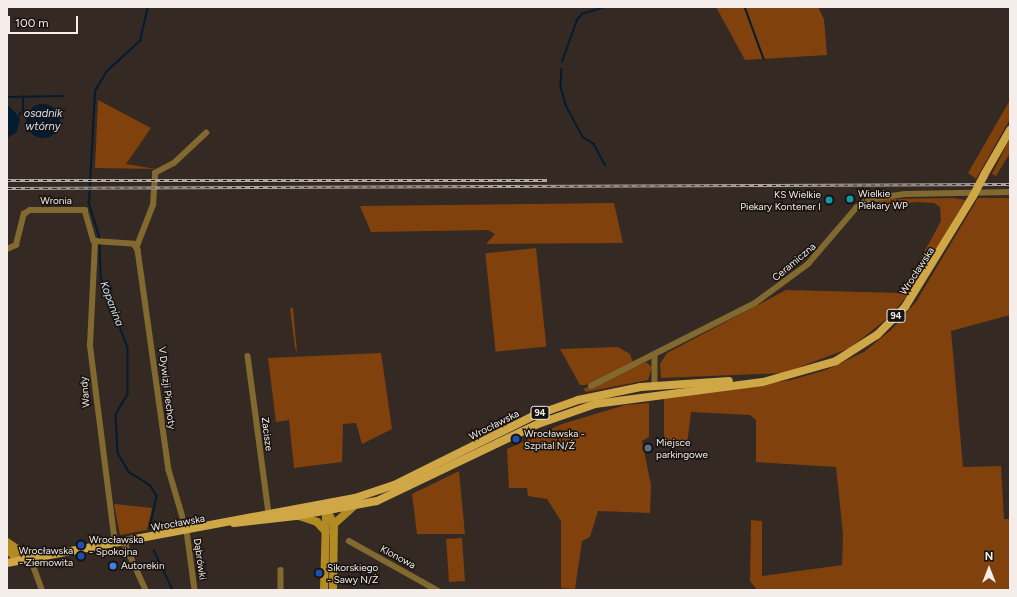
<!DOCTYPE html>
<meta charset="utf-8">
<style>
body{margin:0}
#map{position:relative;width:1017px;height:597px;overflow:hidden;background:#342923;font-family:Figtree,sans-serif}
div>[style]{position:absolute}
.green>*{inset:0;background:#81410c;transform-origin:0 0}
.water>*{inset:0;background:#031c2f}
.round{border-radius:50%}
.stream>*{height:1.5px;margin:-0.75px;padding:0 0.75px;transform-origin:0.75px;border-radius:0.75px;background:#031c2f}
.street>*{height:5.5px;margin:-2.75px;padding:0 2.75px;transform-origin:2.75px;border-radius:2.75px;background:#816930}
.secondary>*{height:8px;margin:-4px;padding:0 4px;transform-origin:4px;border-radius:4px;background:#b28b23}
.primary>*{height:8px;margin:-4px;padding:0 4px;transform-origin:4px;border-radius:4px;background:#cfa746}
.rail>*{height:3px;margin-top:-1.5px;transform-origin:0;background:repeating-linear-gradient(90deg,#181310 0 4.5px,#b0a7a3 0 9px);box-sizing:border-box;border-block:1px solid #b0a7a3}
.primary-bridge>*{height:8px;margin:-4px;padding:0 4px;transform-origin:4px;border-radius:4px;background:#cfa746}
.dots>*{width:11px;height:11px;translate:-50% -50%;box-sizing:border-box;border:2px solid #181310;border-radius:50%}
span{translate:-50% -50%;white-space:nowrap;text-align:center;line-height:1.15;-webkit-text-stroke:3px #181310;paint-order:stroke}
.shield-label span{padding:1px 3px;background:#181310;border:1px solid;border-radius:3px;-webkit-text-stroke-width:0}
.shield-label{font-size:9px;color:#f4ede9;font-weight:700}
.poi-label{font-size:10px;color:#f4ede9}
.left{translate:0 -50%;text-align:left}
.right{translate:-100% -50%;text-align:right}
.street-label{font-size:10px;color:#f4ede9}
.water-label{font-size:11px;color:#d0e3f3;font-style:italic}
.frame{position:absolute;inset:0;border:8px solid #f4ede9;pointer-events:none}
.north{position:absolute;left:969px;top:549px;width:40px;height:40px;-webkit-text-stroke:3px #181310;paint-order:stroke;rotate:0deg;font-size:11px;font-weight:700;line-height:16px;text-align:center;color:#f4ede9}
.north::after{content:'';display:block;margin:auto;width:14px;height:18px;background:#f4ede9;clip-path:polygon(50% 0,100% 100%,50% 72%,0 100%)}
.scale{position:absolute;left:8px;top:16px;width:70px;height:18px;box-sizing:border-box;border:2px solid #f4ede9;border-top:0;padding-left:5px;font-size:12px;line-height:14px;white-space:nowrap;color:#f4ede9;-webkit-text-stroke:3px #181310;paint-order:stroke}
</style>
<div id="map">
<div class="green">
<div style="clip-path:polygon(716px 7px,818px 7px,824px 19px,827px 55px,745px 60px)"></div>
<div style="clip-path:polygon(98px 100px,151px 128px,126px 164px,156px 169px,95px 168px)"></div>
<div style="clip-path:polygon(1010px 100px,1010px 119px,976px 179px,968px 173px)"></div>
<div style="clip-path:polygon(1010px 138px,1010px 153px,996px 176px,992px 174px)"></div>
<div style="clip-path:polygon(953px 198px,965px 200px,915px 287px,889px 317px,850px 348px,784px 373px,661px 378px,660px 364px,667px 353px,786px 290px,902px 293px,941px 221px,940px 207px,934px 203px,916px 202px,863px 209px,867px 204px,884px 199px)"></div>
<div style="clip-path:polygon(978px 198px,1010px 198px,1010px 315px,951px 331px,963px 467px,1001px 466px,1004px 519px,1010px 519px,1010px 590px,757px 590px,750px 581px,751px 520px,762px 521px,762px 576px,842px 565px,843px 534px,836px 467px,756px 462px,756px 420px,750px 415px,691px 412px,687px 445px,664px 445px,664px 399px,791px 380px,826px 370px,864px 352px,891px 330px,916px 302px)"></div>
<div style="clip-path:polygon(614px 203px,623px 243px,486px 244px,495px 234px,488px 230px,371px 232px,360px 206px)"></div>
<div style="left:536px;top:248px;width:99px;height:51px;rotate:84deg"></div>
<div style="clip-path:polygon(290px 308px,293px 308px,297px 353px,295px 348px)"></div>
<div style="clip-path:polygon(618px 347px,630px 354px,633px 363px,586px 385px,580px 385px,560px 349px)"></div>
<div style="clip-path:polygon(381px 353px,392px 429px,362px 444px,356px 423px,343px 424px,342px 462px,294px 468px,289px 420px,276px 422px,268px 358px)"></div>
<div style="clip-path:polygon(646px 362px,652px 367px,648px 380px,586px 392px,583px 389px)"></div>
<div style="clip-path:polygon(649px 403px,649px 437px,642px 441px,651px 485px,650px 513px,598px 511px,590px 537px,582px 541px,575px 589px,561px 588px,561px 521px,547px 499px,528px 496px,527px 488px,509px 488px,507px 449px,562px 424px,625px 405px)"></div>
<div style="clip-path:polygon(459px 471px,465px 534px,417px 534px,412px 494px)"></div>
<div style="clip-path:polygon(114px 504px,152px 508px,147px 530px,120px 535px)"></div>
<div style="left:462px;top:538px;width:43px;height:16px;rotate:86deg"></div>
</div>
<div class="water">
<div style="clip-path:polygon(7px 104px,20px 118px,17px 132px,7px 138px)"></div>
<div class="round" style="left:26px;top:104px;width:34px;height:34px"></div>
</div>
<div class="stream">
<div style="left:745px;top:7px;width:55px;rotate:69.9deg"></div>
<div style="left:562px;top:62px;width:45px;rotate:-70.3deg"></div>
<div style="left:577px;top:20px;width:8px;rotate:-50deg"></div>
<div style="left:582px;top:14px;width:24px;rotate:-17deg"></div>
<div style="left:562px;top:69px;width:18px;rotate:93deg"></div>
<div style="left:561px;top:87px;width:19px;rotate:74deg"></div>
<div style="left:566px;top:105px;width:36px;rotate:62deg"></div>
<div style="left:583px;top:137px;width:13px;rotate:32deg"></div>
<div style="left:594px;top:144px;width:24px;rotate:62deg"></div>
<div style="left:7px;top:97px;width:56px;rotate:-1deg"></div>
<div style="left:23px;top:111px;width:7px;rotate:56deg"></div>
<div style="left:19px;top:115px;width:6px;rotate:-45deg"></div>
<div style="left:23px;top:111px;width:14px;rotate:-90deg"></div>
<div style="left:100px;top:240px;width:39px;rotate:-107deg"></div>
<div style="left:89px;top:203px;width:112px;rotate:-86.9deg"></div>
<div style="left:95px;top:91px;width:23px;rotate:-59deg"></div>
<div style="left:107px;top:71px;width:45px;rotate:-42.3deg"></div>
<div style="left:140px;top:41px;width:35px;rotate:-77deg"></div>
<div style="left:100px;top:244px;width:33px;rotate:88deg"></div>
<div style="left:101px;top:277px;width:76px;rotate:69.2deg"></div>
<div style="left:128px;top:348px;width:46px;rotate:90deg"></div>
<div style="left:128px;top:394px;width:24px;rotate:120deg"></div>
<div style="left:116px;top:415px;width:38px;rotate:87deg"></div>
<div style="left:118px;top:453px;width:22px;rotate:60deg"></div>
<div style="left:129px;top:472px;width:25px;rotate:32deg"></div>
<div style="left:150px;top:485px;width:13px;rotate:58deg"></div>
<div style="left:157px;top:496px;width:33px;rotate:102deg"></div>
<div style="left:154px;top:550px;width:44px;rotate:64.6deg"></div>
</div>
<div class="street">
<div style="left:137px;top:246px;width:44px;rotate:-68.7deg"></div>
<div style="left:153px;top:205px;width:32px;rotate:-86deg"></div>
<div style="left:155px;top:173px;width:21px;rotate:-28deg"></div>
<div style="left:174px;top:163px;width:44px;rotate:-43.2deg"></div>
<div style="left:7px;top:249px;width:10px;rotate:-24deg"></div>
<div style="left:16px;top:245px;width:32px;rotate:-76deg"></div>
<div style="left:24px;top:214px;width:7px;rotate:-34deg"></div>
<div style="left:30px;top:210px;width:55px"></div>
<div style="left:85px;top:210px;width:32px;rotate:74deg"></div>
<div style="left:655px;top:354px;width:32px;rotate:90deg"></div>
<div style="left:248px;top:356px;width:159px;rotate:82.4deg"></div>
<div style="left:591px;top:386px;width:184px;rotate:-26.8deg"></div>
<div style="left:755px;top:303px;width:66px;rotate:-36.3deg"></div>
<div style="left:808px;top:264px;width:74px;rotate:-49.4deg"></div>
<div style="left:856px;top:208px;width:16px;rotate:-35deg"></div>
<div style="left:869px;top:199px;width:36px;rotate:-8deg"></div>
<div style="left:905px;top:194px;width:105px;rotate:-1.1deg"></div>
<div style="left:349px;top:541px;width:101px;rotate:29.1deg"></div>
<div style="left:124px;top:542px;width:53px;rotate:65.4deg"></div>
<div style="left:115px;top:544px;width:201px;rotate:-97.2deg"></div>
<div style="left:90px;top:345px;width:104px;rotate:-87.2deg"></div>
<div style="left:95px;top:241px;width:39px;rotate:4deg"></div>
<div style="left:134px;top:244px;width:7px;rotate:56deg"></div>
<div style="left:138px;top:250px;width:222px;rotate:82deg"></div>
<div style="left:169px;top:470px;width:64px;rotate:73.6deg"></div>
<div style="left:187px;top:531px;width:60px;rotate:82.3deg"></div>
<div style="left:31px;top:559px;width:33px;rotate:70deg"></div>
<div style="left:281px;top:570px;width:20px;rotate:90deg"></div>
</div>
<div class="secondary">
<div style="left:326px;top:509px;width:17px;rotate:62deg"></div>
<div style="left:334px;top:524px;width:66px;rotate:90.9deg"></div>
<div style="left:299px;top:516px;width:19px;rotate:18deg"></div>
<div style="left:317px;top:522px;width:13px;rotate:48deg"></div>
<div style="left:334px;top:524px;width:25px;rotate:-42deg"></div>
<div style="left:7px;top:542px;width:29px;rotate:35deg"></div>
<div style="left:7px;top:549px;width:17px;rotate:45deg"></div>
<div style="left:324px;top:590px;width:73px;rotate:-88.4deg"></div>
<div style="left:326px;top:517px;width:12px;rotate:-59deg"></div>
</div>
<div class="primary">
<div style="left:984px;top:175px;width:52px;rotate:-60deg"></div>
<div style="left:234px;top:523px;width:62px;rotate:-6.4deg"></div>
<div style="left:296px;top:516px;width:82px;rotate:-10.5deg"></div>
<div style="left:377px;top:501px;width:178px;rotate:-25.6deg"></div>
<div style="left:538px;top:424px;width:60px;rotate:-19.3deg"></div>
<div style="left:595px;top:404px;width:169px;rotate:-7.5deg"></div>
<div style="left:763px;top:382px;width:76px;rotate:-16deg"></div>
<div style="left:836px;top:361px;width:49px;rotate:-32.4deg"></div>
<div style="left:877px;top:335px;width:40px;rotate:-45deg"></div>
<div style="left:905px;top:307px;width:130px;rotate:-58.5deg"></div>
<div style="left:7px;top:563px;width:354px;rotate:-10.6deg"></div>
<div style="left:355px;top:498px;width:41px;rotate:-18.4deg"></div>
<div style="left:394px;top:485px;width:155px;rotate:-26.4deg"></div>
<div style="left:533px;top:416px;width:48px;rotate:-19.6deg"></div>
<div style="left:578px;top:400px;width:64px;rotate:-11.7deg"></div>
<div style="left:641px;top:387px;width:88px;rotate:-3.9deg"></div>
</div>
<div class="rail">
<div style="left:7px;top:180px;width:540px"></div>
<div style="left:7px;top:188px;width:1003px;rotate:-0.23deg"></div>
</div>
<div class="primary-bridge">
<div style="left:973px;top:196px;width:24px;rotate:-62deg"></div>
</div>
<div class="dots">
<div style="left:850px;top:199px;background:#0f9aa8"></div>
<div style="left:829px;top:200px;background:#0f9aa8"></div>
<div style="left:516px;top:439px;background:#1a4fb4"></div>
<div style="left:648px;top:448px;background:#5c6f8a"></div>
<div style="left:81px;top:545px;background:#1a4fb4"></div>
<div style="left:81px;top:556px;background:#1a4fb4"></div>
<div style="left:113px;top:566px;background:#3f7fe0"></div>
<div style="left:319px;top:573px;background:#1a4fb4"></div>
</div>
<div class="shield-label">
<span style="left:896px;top:316px">94</span>
<span style="left:540px;top:413px">94</span>
</div>
<div class="poi-label">
<span class="left" style="left:858px;top:199px">Wielkie<br>Piekary WP</span>
<span class="right" style="left:821px;top:200px">KS Wielkie<br>Piekary Kontener I</span>
<span class="left" style="left:524px;top:439px">Wrocławska -<br>Szpital N/Ż</span>
<span class="left" style="left:656px;top:448px">Miejsce<br>parkingowe</span>
<span class="left" style="left:89px;top:545px">Wrocławska<br>- Spokojna</span>
<span class="right" style="left:73px;top:556px">Wrocławska<br>- Ziemowita</span>
<span class="left" style="left:121px;top:566px">Autorekin</span>
<span class="left" style="left:327px;top:573px">Sikorskiego<br>- Sawy N/Ż</span>
</div>
<div class="street-label">
<span style="left:56px;top:201px">Wronia</span>
<span style="left:794px;top:262px;rotate:-40deg">Ceramiczna</span>
<span style="left:917px;top:271px;rotate:-57deg">Wrocławska</span>
<span style="left:167px;top:388px;rotate:83deg">V Dywizji Piechoty</span>
<span style="left:85px;top:392px;rotate:-95deg">Wandy</span>
<span style="left:494px;top:425px;rotate:-27deg">Wrocławska</span>
<span style="left:267px;top:434px;rotate:83deg">Zacisze</span>
<span style="left:178px;top:523px;rotate:-10deg">Wrocławska</span>
<span style="left:398px;top:557px;rotate:28deg">Klonowa</span>
<span style="left:200px;top:559px;rotate:82deg">Dąbrówki</span>
</div>
<div class="water-label">
<span style="left:43px;top:121px">osadnik<br>wtórny</span>
<span style="left:111px;top:304px;rotate:69deg">Kopanina</span>
</div>
<div class="frame"></div>
<div class="north">N</div>
<div class="scale">100 m</div>
</div>
